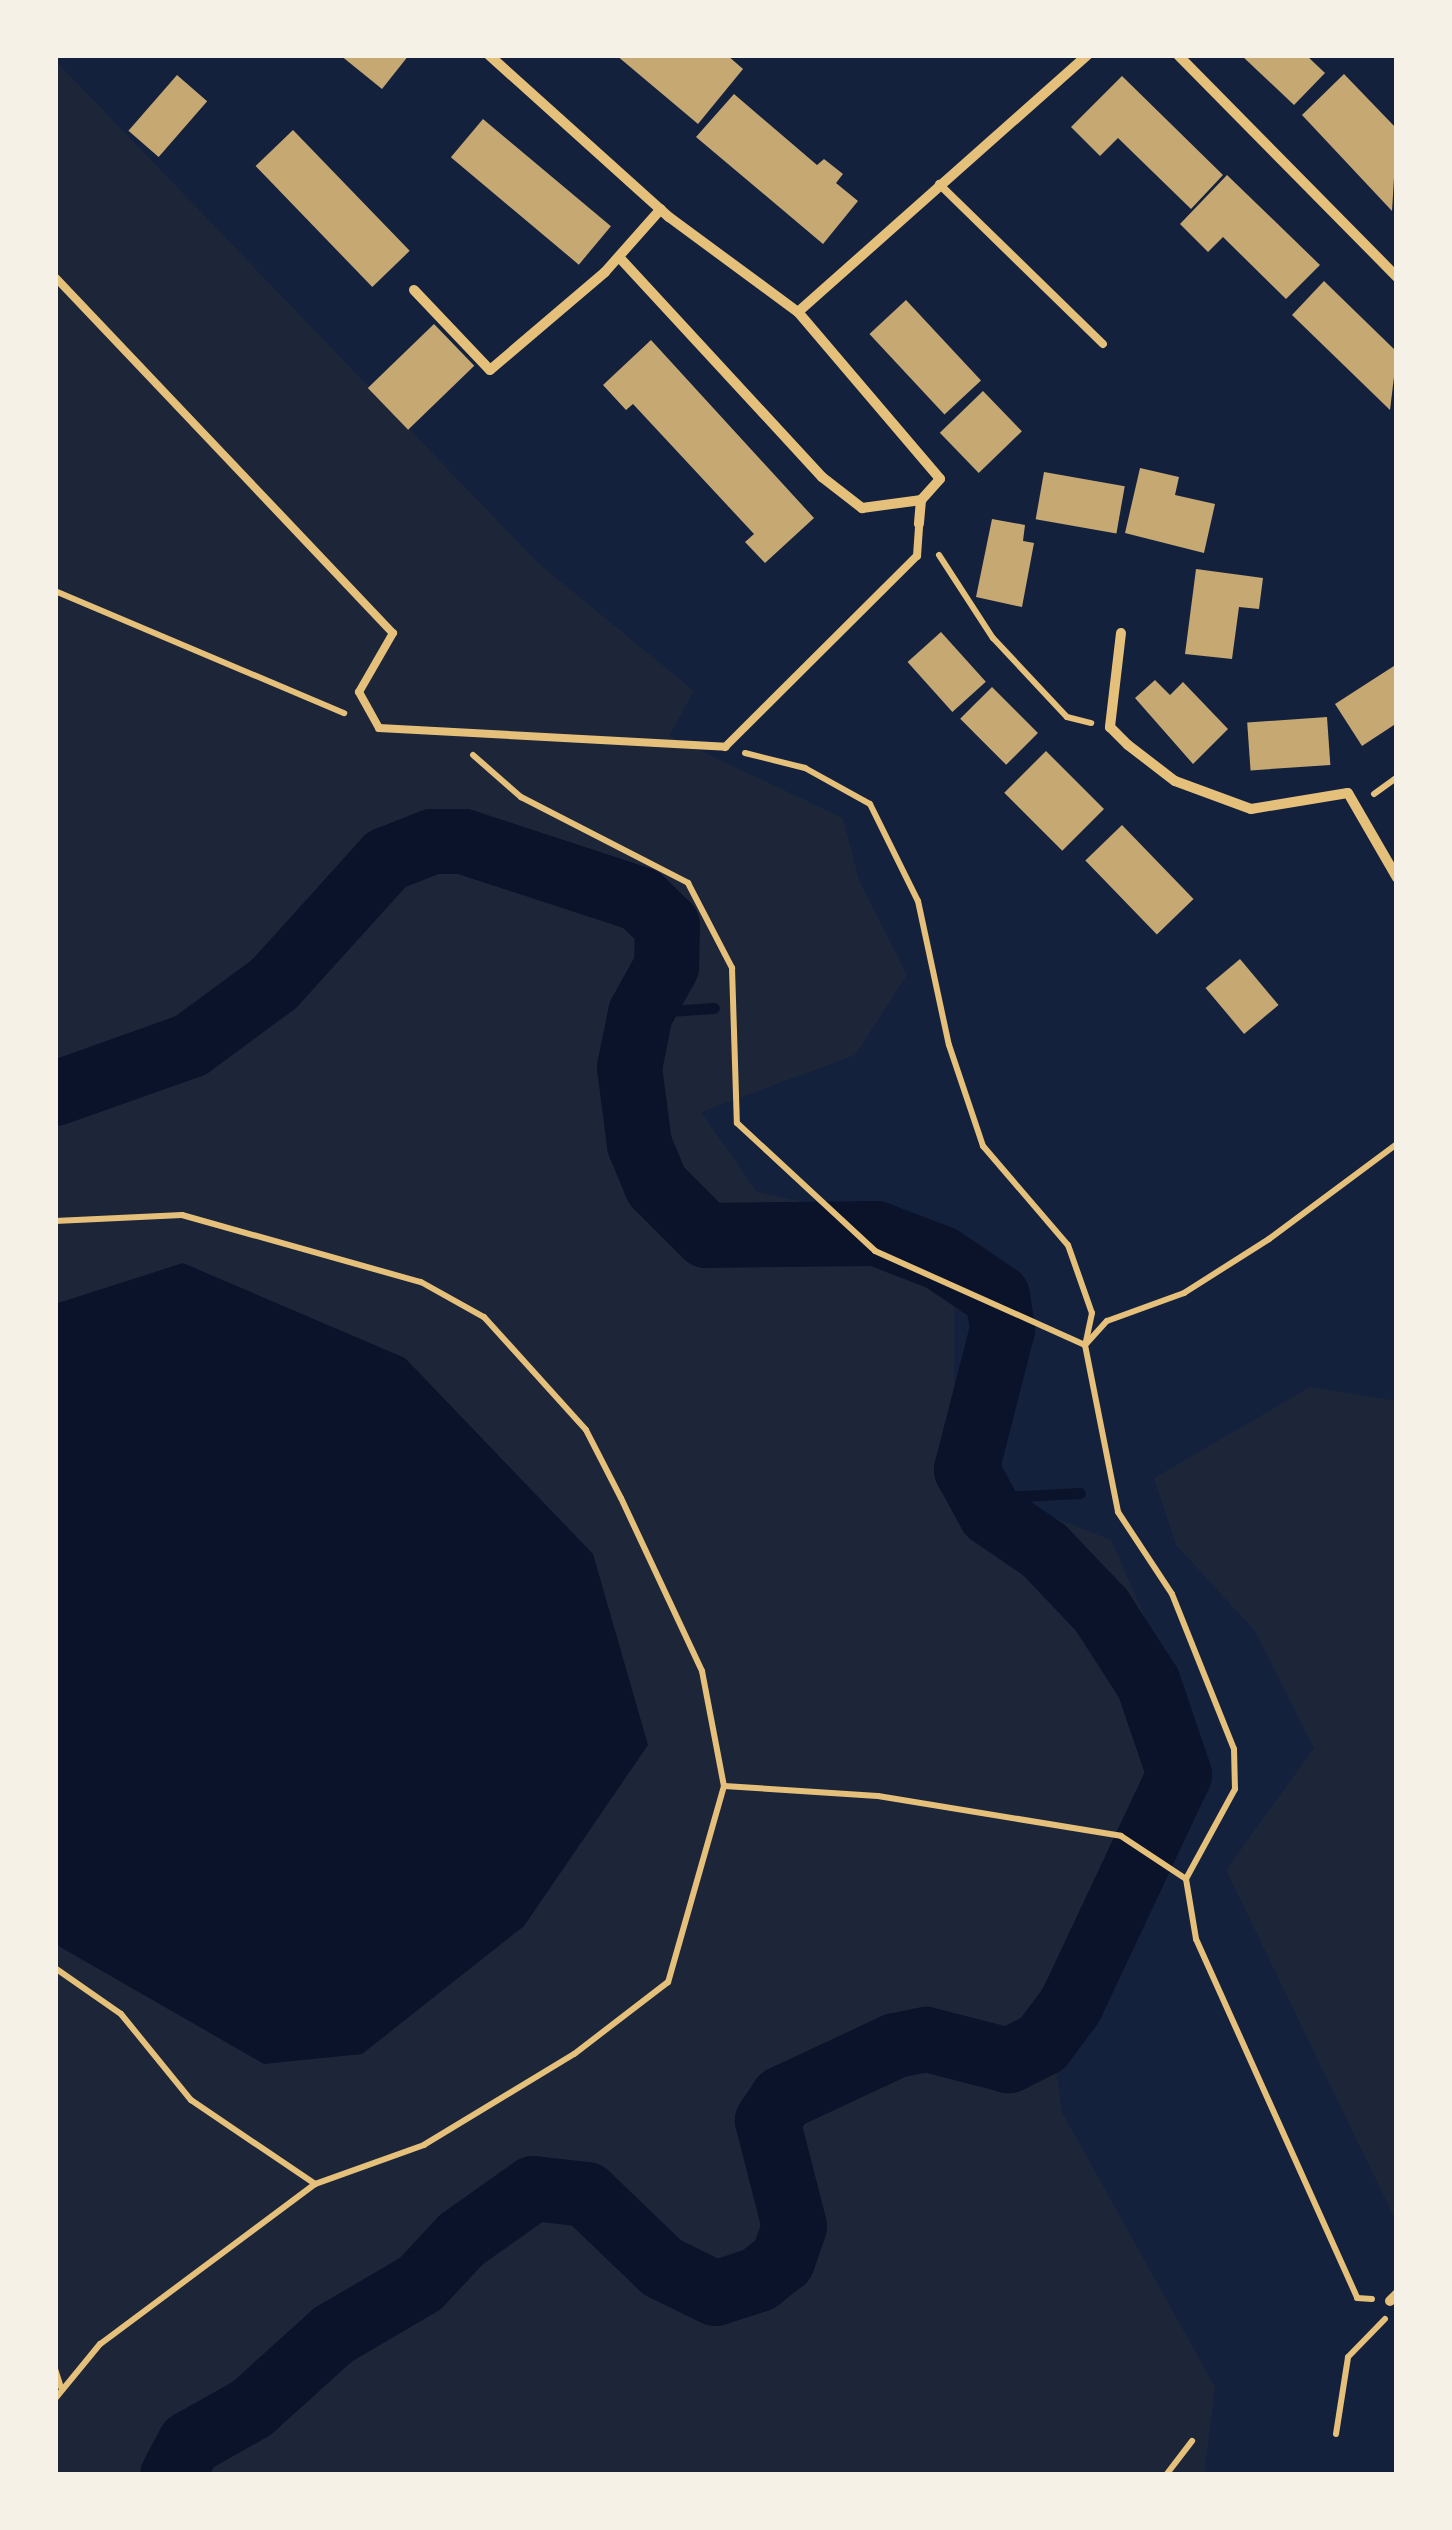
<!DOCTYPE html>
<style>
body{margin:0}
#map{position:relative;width:1452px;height:2530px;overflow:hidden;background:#14213d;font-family:"Asap Condensed",sans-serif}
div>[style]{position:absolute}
.green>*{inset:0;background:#1d2539}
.water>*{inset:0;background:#0b132b}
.stream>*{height:11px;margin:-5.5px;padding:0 5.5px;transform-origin:5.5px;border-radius:5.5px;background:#0b132b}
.river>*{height:65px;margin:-32.5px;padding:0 32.5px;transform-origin:32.5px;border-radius:32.5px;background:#0b132b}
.building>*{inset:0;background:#c6a872;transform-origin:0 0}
.path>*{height:6px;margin:-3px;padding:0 3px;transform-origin:3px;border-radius:3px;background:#e5c07b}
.service>*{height:8px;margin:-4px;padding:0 4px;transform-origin:4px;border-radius:4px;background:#e5c07b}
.minor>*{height:10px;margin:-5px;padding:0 5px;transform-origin:5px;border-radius:5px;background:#e5c07b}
span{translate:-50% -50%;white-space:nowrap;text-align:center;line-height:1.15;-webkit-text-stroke:8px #f6f1e7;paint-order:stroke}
.frame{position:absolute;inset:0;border:58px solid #f6f1e7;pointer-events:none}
</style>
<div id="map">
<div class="green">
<div style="clip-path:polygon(55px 60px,538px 563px,694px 691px,669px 736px,843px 818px,859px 880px,907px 975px,855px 1055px,701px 1112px,757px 1192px,955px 1234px,954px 1418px,992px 1493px,1111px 1540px,1158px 1646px,1171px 1773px,1046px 1993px,1062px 2112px,1215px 2387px,1204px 2475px,55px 2475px)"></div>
<div style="clip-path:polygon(1310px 1387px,1397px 1401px,1397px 2223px,1226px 1870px,1314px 1748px,1255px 1631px,1176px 1545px,1154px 1478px)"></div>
</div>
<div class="water">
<div style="clip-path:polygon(183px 1263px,405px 1358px,593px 1554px,648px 1745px,524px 1926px,362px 2054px,264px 2064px,55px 1944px,55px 1304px)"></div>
</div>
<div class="stream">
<div style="left:640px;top:1013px;width:74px;rotate:-3.9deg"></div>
<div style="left:981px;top:1498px;width:99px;rotate:-2.9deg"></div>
</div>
<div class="river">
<div style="left:55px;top:1093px;width:143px;rotate:-19.6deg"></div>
<div style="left:190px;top:1045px;width:104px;rotate:-36.4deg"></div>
<div style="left:274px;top:983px;width:167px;rotate:-47.9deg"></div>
<div style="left:386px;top:859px;width:49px;rotate:-21.4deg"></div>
<div style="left:432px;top:841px;width:31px"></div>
<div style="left:463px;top:841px;width:186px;rotate:18.1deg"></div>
<div style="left:640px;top:899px;width:37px;rotate:44deg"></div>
<div style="left:667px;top:925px;width:41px;rotate:91.4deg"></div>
<div style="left:666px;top:966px;width:54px;rotate:119deg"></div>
<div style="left:640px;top:1013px;width:55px;rotate:101.5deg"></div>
<div style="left:629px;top:1067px;width:78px;rotate:82.6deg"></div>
<div style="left:639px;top:1144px;width:44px;rotate:67.5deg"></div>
<div style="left:656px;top:1185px;width:71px;rotate:45deg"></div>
<div style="left:706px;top:1235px;width:170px;rotate:-0.7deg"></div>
<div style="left:876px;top:1233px;width:70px;rotate:21deg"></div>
<div style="left:941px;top:1258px;width:68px;rotate:34.2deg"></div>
<div style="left:997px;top:1296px;width:33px;rotate:81deg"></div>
<div style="left:1002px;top:1329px;width:145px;rotate:104.4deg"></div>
<div style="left:966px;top:1469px;width:50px;rotate:61.4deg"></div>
<div style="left:990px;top:1513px;width:65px;rotate:34.4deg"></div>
<div style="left:1044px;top:1550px;width:83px;rotate:46.5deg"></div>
<div style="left:1101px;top:1610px;width:87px;rotate:57.2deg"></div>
<div style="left:1148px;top:1683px;width:96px;rotate:71.2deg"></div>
<div style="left:1179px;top:1774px;width:254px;rotate:115.2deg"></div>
<div style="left:1071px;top:2004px;width:49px;rotate:126.6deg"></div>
<div style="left:1042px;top:2043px;width:38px;rotate:153deg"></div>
<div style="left:1008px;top:2060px;width:85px;rotate:-165.6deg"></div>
<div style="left:926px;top:2039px;width:32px;rotate:169deg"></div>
<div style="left:895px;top:2045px;width:125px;rotate:154.9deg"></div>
<div style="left:782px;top:2098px;width:27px;rotate:124deg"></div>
<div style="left:767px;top:2120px;width:109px;rotate:75.7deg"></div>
<div style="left:794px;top:2226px;width:36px;rotate:109deg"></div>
<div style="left:782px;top:2260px;width:31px;rotate:142deg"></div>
<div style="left:758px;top:2279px;width:45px;rotate:162deg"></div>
<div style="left:715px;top:2293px;width:59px;rotate:-153.9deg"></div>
<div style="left:662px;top:2267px;width:105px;rotate:-136.2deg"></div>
<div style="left:586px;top:2194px;width:53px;rotate:-173.5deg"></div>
<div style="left:533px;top:2188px;width:88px;rotate:144.7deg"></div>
<div style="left:461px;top:2239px;width:60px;rotate:133deg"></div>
<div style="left:420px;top:2283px;width:101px;rotate:149.6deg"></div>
<div style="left:333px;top:2334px;width:110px;rotate:137.9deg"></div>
<div style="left:251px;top:2408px;width:71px;rotate:150.6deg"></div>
<div style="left:189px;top:2443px;width:36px;rotate:118deg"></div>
</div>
<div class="building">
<div style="clip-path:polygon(340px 55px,409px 55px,382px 89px)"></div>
<div style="clip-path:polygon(616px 55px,727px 55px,743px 69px,698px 124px)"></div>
<div style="clip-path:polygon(1241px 55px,1306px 55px,1325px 73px,1294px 105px)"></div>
<div style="clip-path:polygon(1344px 74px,1397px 129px,1392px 211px,1302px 115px)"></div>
<div style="left:177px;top:75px;width:40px;height:74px;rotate:41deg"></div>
<div style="clip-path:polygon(1122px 76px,1223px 175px,1191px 209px,1118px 138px,1100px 156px,1071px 127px)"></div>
<div style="clip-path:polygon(734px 94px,817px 165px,824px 159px,843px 174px,836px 183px,858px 201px,823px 244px,696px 137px)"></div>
<div style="left:483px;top:119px;width:167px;height:50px;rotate:40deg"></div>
<div style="left:293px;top:130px;width:168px;height:52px;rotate:46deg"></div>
<div style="clip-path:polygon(1227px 175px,1320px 265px,1286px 299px,1223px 237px,1208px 252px,1180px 224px)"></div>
<div style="clip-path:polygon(1324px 281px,1397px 352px,1390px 410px,1292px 315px)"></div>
<div style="left:906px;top:300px;width:110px;height:50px;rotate:47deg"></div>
<div style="left:434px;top:324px;width:58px;height:92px;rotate:46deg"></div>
<div style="clip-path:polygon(651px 340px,814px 518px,765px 563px,745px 542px,754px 534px,633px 404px,626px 410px,603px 385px)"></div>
<div style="left:983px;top:391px;width:56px;height:60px;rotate:46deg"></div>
<div style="clip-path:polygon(1140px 468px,1179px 477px,1175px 495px,1215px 504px,1204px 553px,1125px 533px)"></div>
<div style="left:1044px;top:472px;width:82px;height:48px;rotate:10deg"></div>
<div style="clip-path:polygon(992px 519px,1025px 525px,1023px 541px,1034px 543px,1022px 607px,976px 597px)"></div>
<div style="clip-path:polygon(1196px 569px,1263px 578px,1259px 609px,1239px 607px,1232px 659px,1185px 654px)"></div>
<div style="left:941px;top:632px;width:67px;height:45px;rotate:48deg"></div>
<div style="clip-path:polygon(1397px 664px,1397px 723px,1362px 746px,1335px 704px)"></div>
<div style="clip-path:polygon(1155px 680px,1170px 695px,1183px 682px,1228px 729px,1193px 764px,1135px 698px)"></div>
<div style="left:992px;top:687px;width:65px;height:45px;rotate:45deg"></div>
<div style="left:1327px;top:717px;width:48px;height:80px;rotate:86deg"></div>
<div style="left:1046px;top:751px;width:82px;height:59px;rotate:45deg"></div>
<div style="left:1122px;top:825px;width:103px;height:51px;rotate:46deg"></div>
<div style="left:1240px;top:959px;width:60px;height:45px;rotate:50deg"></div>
</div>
<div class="path">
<div style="left:939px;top:555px;width:99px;rotate:57deg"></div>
<div style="left:993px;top:638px;width:108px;rotate:46.9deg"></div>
<div style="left:1067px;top:717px;width:25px;rotate:14deg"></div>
<div style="left:55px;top:591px;width:314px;rotate:22.9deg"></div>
<div style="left:745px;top:753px;width:62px;rotate:14deg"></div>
<div style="left:805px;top:768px;width:74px;rotate:29deg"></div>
<div style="left:870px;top:804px;width:108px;rotate:63.7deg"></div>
<div style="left:918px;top:901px;width:147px;rotate:77.9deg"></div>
<div style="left:949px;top:1045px;width:107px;rotate:71.4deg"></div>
<div style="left:983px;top:1146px;width:130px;rotate:49.4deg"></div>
<div style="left:1068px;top:1245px;width:72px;rotate:70.6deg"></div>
<div style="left:1092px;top:1313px;width:33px;rotate:102deg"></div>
<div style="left:473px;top:755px;width:64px;rotate:41.2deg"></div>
<div style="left:521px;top:797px;width:188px;rotate:27.2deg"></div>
<div style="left:688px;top:883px;width:96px;rotate:62.6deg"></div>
<div style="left:732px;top:968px;width:155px;rotate:88.2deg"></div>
<div style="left:737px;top:1123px;width:188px;rotate:42.8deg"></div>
<div style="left:875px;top:1251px;width:230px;rotate:24.1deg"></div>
<div style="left:1085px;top:1345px;width:170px;rotate:78.8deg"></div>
<div style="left:1118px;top:1512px;width:98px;rotate:56.6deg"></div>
<div style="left:1172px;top:1594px;width:167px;rotate:68.2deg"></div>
<div style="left:1234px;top:1749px;width:40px;rotate:88.6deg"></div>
<div style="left:1235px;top:1789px;width:102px;rotate:118.6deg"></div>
<div style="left:1186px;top:1879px;width:61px;rotate:80.5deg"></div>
<div style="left:1196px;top:1939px;width:393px;rotate:65.8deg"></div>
<div style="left:1357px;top:2298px;width:15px;rotate:4deg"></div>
<div style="left:1374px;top:794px;width:29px;rotate:-36deg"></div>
<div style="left:55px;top:1221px;width:127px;rotate:-2.7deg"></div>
<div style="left:182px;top:1215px;width:248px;rotate:15.7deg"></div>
<div style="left:421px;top:1282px;width:72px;rotate:29.1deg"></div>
<div style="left:484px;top:1317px;width:152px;rotate:47.9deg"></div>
<div style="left:586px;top:1430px;width:76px;rotate:62.8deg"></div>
<div style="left:621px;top:1498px;width:191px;rotate:64.9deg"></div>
<div style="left:702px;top:1671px;width:117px;rotate:79.2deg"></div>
<div style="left:724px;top:1786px;width:204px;rotate:105.9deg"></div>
<div style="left:668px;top:1982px;width:118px;rotate:142.5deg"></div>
<div style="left:574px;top:2054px;width:175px;rotate:148.8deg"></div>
<div style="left:424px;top:2145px;width:116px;rotate:160.3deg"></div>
<div style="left:315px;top:2184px;width:268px;rotate:143.3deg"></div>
<div style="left:100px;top:2344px;width:71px;rotate:129.3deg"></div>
<div style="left:1086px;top:1344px;width:31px;rotate:-48deg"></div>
<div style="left:1107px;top:1321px;width:82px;rotate:-20deg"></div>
<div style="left:1184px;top:1293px;width:101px;rotate:-32.4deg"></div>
<div style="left:1269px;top:1239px;width:159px;rotate:-36.6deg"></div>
<div style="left:724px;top:1786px;width:154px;rotate:3.7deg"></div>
<div style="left:878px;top:1796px;width:246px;rotate:9.3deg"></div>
<div style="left:1121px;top:1836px;width:78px;rotate:33.5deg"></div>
<div style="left:55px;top:1968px;width:80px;rotate:34.9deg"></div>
<div style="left:121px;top:2014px;width:111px;rotate:50.9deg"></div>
<div style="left:191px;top:2100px;width:150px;rotate:34.1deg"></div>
<div style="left:55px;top:2369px;width:19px;rotate:72deg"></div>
<div style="left:1336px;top:2434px;width:78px;rotate:-81.1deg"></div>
<div style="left:1348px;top:2357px;width:53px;rotate:-45.8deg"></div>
<div style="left:1166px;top:2475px;width:43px;rotate:-52.6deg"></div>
</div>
<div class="service">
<div style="left:939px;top:184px;width:229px;rotate:44.3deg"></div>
<div style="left:55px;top:277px;width:491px;rotate:46.5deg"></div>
<div style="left:393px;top:633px;width:68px;rotate:120deg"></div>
<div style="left:359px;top:692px;width:41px;rotate:60.9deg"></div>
<div style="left:379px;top:728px;width:347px;rotate:3.1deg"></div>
<div style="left:725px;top:747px;width:271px;rotate:-44.9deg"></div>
<div style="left:917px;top:556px;width:32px;rotate:-86deg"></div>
</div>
<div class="minor">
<div style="left:489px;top:55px;width:242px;rotate:42deg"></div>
<div style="left:669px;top:217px;width:160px;rotate:36.4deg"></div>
<div style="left:798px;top:312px;width:219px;rotate:49.6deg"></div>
<div style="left:940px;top:479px;width:28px;rotate:132deg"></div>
<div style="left:921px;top:500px;width:24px;rotate:95deg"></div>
<div style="left:1178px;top:55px;width:312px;rotate:45.4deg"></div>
<div style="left:619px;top:257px;width:299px;rotate:47.3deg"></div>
<div style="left:822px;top:477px;width:51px;rotate:37.8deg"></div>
<div style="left:862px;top:508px;width:60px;rotate:-7.7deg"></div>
<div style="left:414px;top:290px;width:110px;rotate:46.5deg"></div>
<div style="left:490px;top:370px;width:151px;rotate:-40.4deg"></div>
<div style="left:605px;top:272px;width:84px;rotate:-48.4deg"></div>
<div style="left:798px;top:312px;width:387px;rotate:-41.6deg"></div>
<div style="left:1121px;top:633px;width:95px;rotate:96.7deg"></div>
<div style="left:1110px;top:727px;width:25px;rotate:45deg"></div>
<div style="left:1128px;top:745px;width:59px;rotate:37.5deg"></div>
<div style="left:1175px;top:781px;width:81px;rotate:20.2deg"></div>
<div style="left:1251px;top:809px;width:98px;rotate:-9.4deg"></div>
<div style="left:1348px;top:793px;width:98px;rotate:60deg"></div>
<div style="left:1390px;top:2301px;width:10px;rotate:-45deg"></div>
</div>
<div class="frame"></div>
</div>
